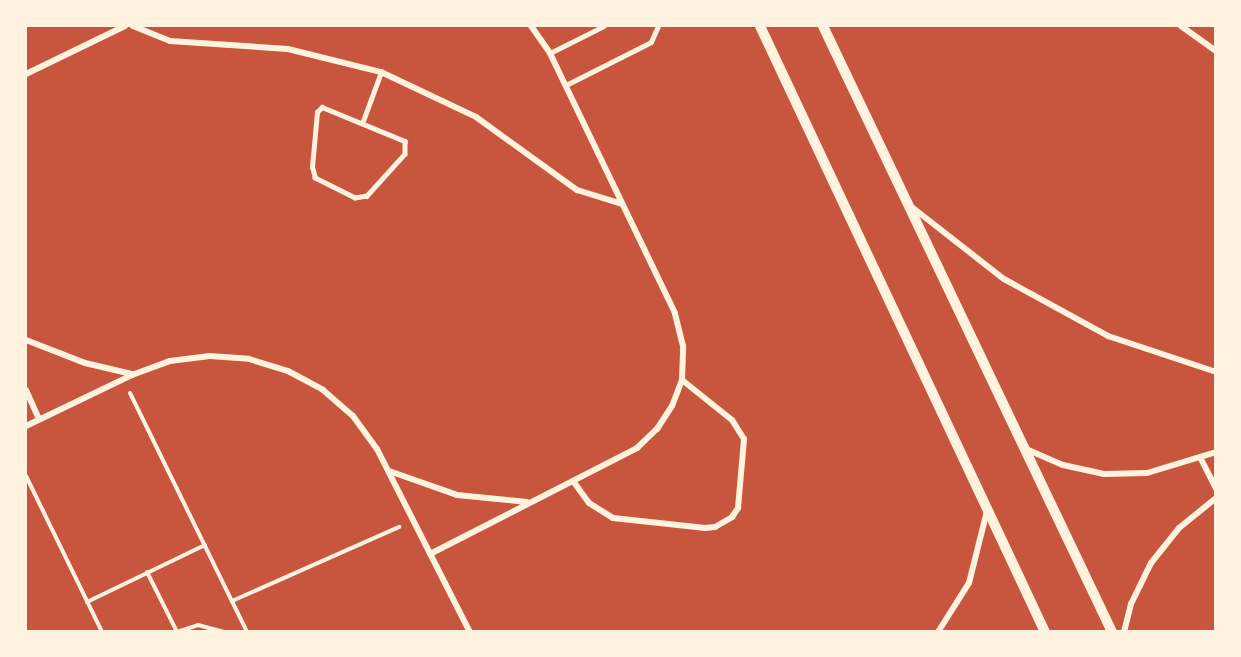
<!DOCTYPE html>
<style>
body{margin:0}
#map{position:relative;width:1241px;height:657px;overflow:hidden;background:#c8553d;font-family:"Fira Sans Condensed",sans-serif}
div>[style]{position:absolute}
.path>*{height:4px;margin:-2px;padding:0 2px;transform-origin:2px;border-radius:2px;background:#fff3e0}
.service>*{height:4.5px;margin:-2.25px;padding:0 2.25px;transform-origin:2.25px;border-radius:2.25px;background:#fff3e0}
.minor>*{height:6px;margin:-3px;padding:0 3px;transform-origin:3px;border-radius:3px;background:#fff3e0}
.tertiary>*{height:10px;margin:-5px;padding:0 5px;transform-origin:5px;border-radius:5px;background:#fff3e0}
span{translate:-50% -50%;white-space:nowrap;text-align:center;line-height:1.15;-webkit-text-stroke:4.5px #fff3e0;paint-order:stroke}
.frame{position:absolute;inset:0;border:27px solid #fff3e0;pointer-events:none}
</style>
<div id="map">
<div class="path">
<div style="left:130px;top:393px;width:266px;rotate:63.9deg"></div>
<div style="left:26px;top:476px;width:174px;rotate:64deg"></div>
<div style="left:147px;top:572px;width:67px;rotate:63.4deg"></div>
<div style="left:232px;top:601px;width:183px;rotate:-23.9deg"></div>
<div style="left:87px;top:602px;width:131px;rotate:-25.8deg"></div>
<div style="left:177px;top:632px;width:22px;rotate:-18deg"></div>
<div style="left:198px;top:625px;width:27px;rotate:15deg"></div>
</div>
<div class="service">
<div style="left:550px;top:53px;width:60px;rotate:-26.6deg"></div>
<div style="left:566px;top:85px;width:95px;rotate:-26.8deg"></div>
<div style="left:651px;top:42px;width:17px;rotate:-66deg"></div>
<div style="left:322px;top:107px;width:90px;rotate:22.3deg"></div>
<div style="left:405px;top:141px;width:13px;rotate:90deg"></div>
<div style="left:405px;top:154px;width:57px;rotate:132.1deg"></div>
<div style="left:367px;top:196px;width:12px;rotate:171deg"></div>
<div style="left:355px;top:198px;width:45px;rotate:-153.4deg"></div>
<div style="left:315px;top:178px;width:11px;rotate:-105deg"></div>
<div style="left:312px;top:167px;width:55px;rotate:-84.8deg"></div>
<div style="left:317px;top:112px;width:7px;rotate:-45deg"></div>
<div style="left:363px;top:121px;width:52px;rotate:-69.8deg"></div>
</div>
<div class="minor">
<div style="left:133px;top:26px;width:40px;rotate:22deg"></div>
<div style="left:170px;top:41px;width:118px;rotate:3.9deg"></div>
<div style="left:288px;top:49px;width:96px;rotate:13.9deg"></div>
<div style="left:381px;top:72px;width:105px;rotate:25.3deg"></div>
<div style="left:476px;top:117px;width:125px;rotate:35.9deg"></div>
<div style="left:577px;top:190px;width:47px;rotate:17.3deg"></div>
<div style="left:1181px;top:26px;width:43px;rotate:35.5deg"></div>
<div style="left:26px;top:74px;width:110px;rotate:-25.9deg"></div>
<div style="left:913px;top:208px;width:115px;rotate:38deg"></div>
<div style="left:1004px;top:279px;width:119px;rotate:28.7deg"></div>
<div style="left:1108px;top:336px;width:114px;rotate:18.4deg"></div>
<div style="left:26px;top:340px;width:63px;rotate:21.3deg"></div>
<div style="left:85px;top:363px;width:48px;rotate:13.2deg"></div>
<div style="left:26px;top:390px;width:32px;rotate:66deg"></div>
<div style="left:26px;top:426px;width:118px;rotate:-25.7deg"></div>
<div style="left:132px;top:375px;width:40px;rotate:-20.2deg"></div>
<div style="left:170px;top:361px;width:40px;rotate:-7.1deg"></div>
<div style="left:210px;top:356px;width:39px;rotate:4deg"></div>
<div style="left:249px;top:359px;width:41px;rotate:17.1deg"></div>
<div style="left:288px;top:371px;width:40px;rotate:28deg"></div>
<div style="left:323px;top:390px;width:40px;rotate:41deg"></div>
<div style="left:353px;top:416px;width:41px;rotate:54deg"></div>
<div style="left:377px;top:449px;width:205px;rotate:63.1deg"></div>
<div style="left:1026px;top:449px;width:40px;rotate:23.4deg"></div>
<div style="left:1063px;top:465px;width:42px;rotate:12.4deg"></div>
<div style="left:1104px;top:474px;width:43px;rotate:-1.3deg"></div>
<div style="left:1147px;top:473px;width:72px;rotate:-16.9deg"></div>
<div style="left:1201px;top:459px;width:33px;rotate:63deg"></div>
<div style="left:389px;top:471px;width:72px;rotate:19.4deg"></div>
<div style="left:457px;top:495px;width:70px;rotate:5.7deg"></div>
<div style="left:573px;top:481px;width:27px;rotate:54deg"></div>
<div style="left:589px;top:503px;width:28px;rotate:32deg"></div>
<div style="left:613px;top:518px;width:93px;rotate:6.2deg"></div>
<div style="left:705px;top:528px;width:10px;rotate:-6deg"></div>
<div style="left:715px;top:527px;width:20px;rotate:-30deg"></div>
<div style="left:732px;top:517px;width:11px;rotate:-56deg"></div>
<div style="left:738px;top:508px;width:69px;rotate:-85deg"></div>
<div style="left:744px;top:439px;width:22px;rotate:-122deg"></div>
<div style="left:732px;top:420px;width:64px;rotate:-141.3deg"></div>
<div style="left:430px;top:554px;width:233px;rotate:-27.1deg"></div>
<div style="left:637px;top:448px;width:28px;rotate:-44deg"></div>
<div style="left:657px;top:429px;width:27px;rotate:-57deg"></div>
<div style="left:672px;top:406px;width:28px;rotate:-69deg"></div>
<div style="left:682px;top:380px;width:34px;rotate:-88deg"></div>
<div style="left:683px;top:346px;width:34px;rotate:-104deg"></div>
<div style="left:675px;top:313px;width:288px;rotate:-115.7deg"></div>
<div style="left:550px;top:53px;width:33px;rotate:-125deg"></div>
<div style="left:938px;top:632px;width:58px;rotate:-57.7deg"></div>
<div style="left:969px;top:583px;width:74px;rotate:-76deg"></div>
<div style="left:1124px;top:632px;width:29px;rotate:-76deg"></div>
<div style="left:1131px;top:604px;width:46px;rotate:-64deg"></div>
<div style="left:1151px;top:563px;width:45px;rotate:-51.3deg"></div>
<div style="left:1179px;top:528px;width:48px;rotate:-39deg"></div>
</div>
<div class="tertiary">
<div style="left:760px;top:26px;width:670px;rotate:64.81deg"></div>
<div style="left:823px;top:26px;width:671px;rotate:64.5deg"></div>
</div>
<div class="frame"></div>
</div>
